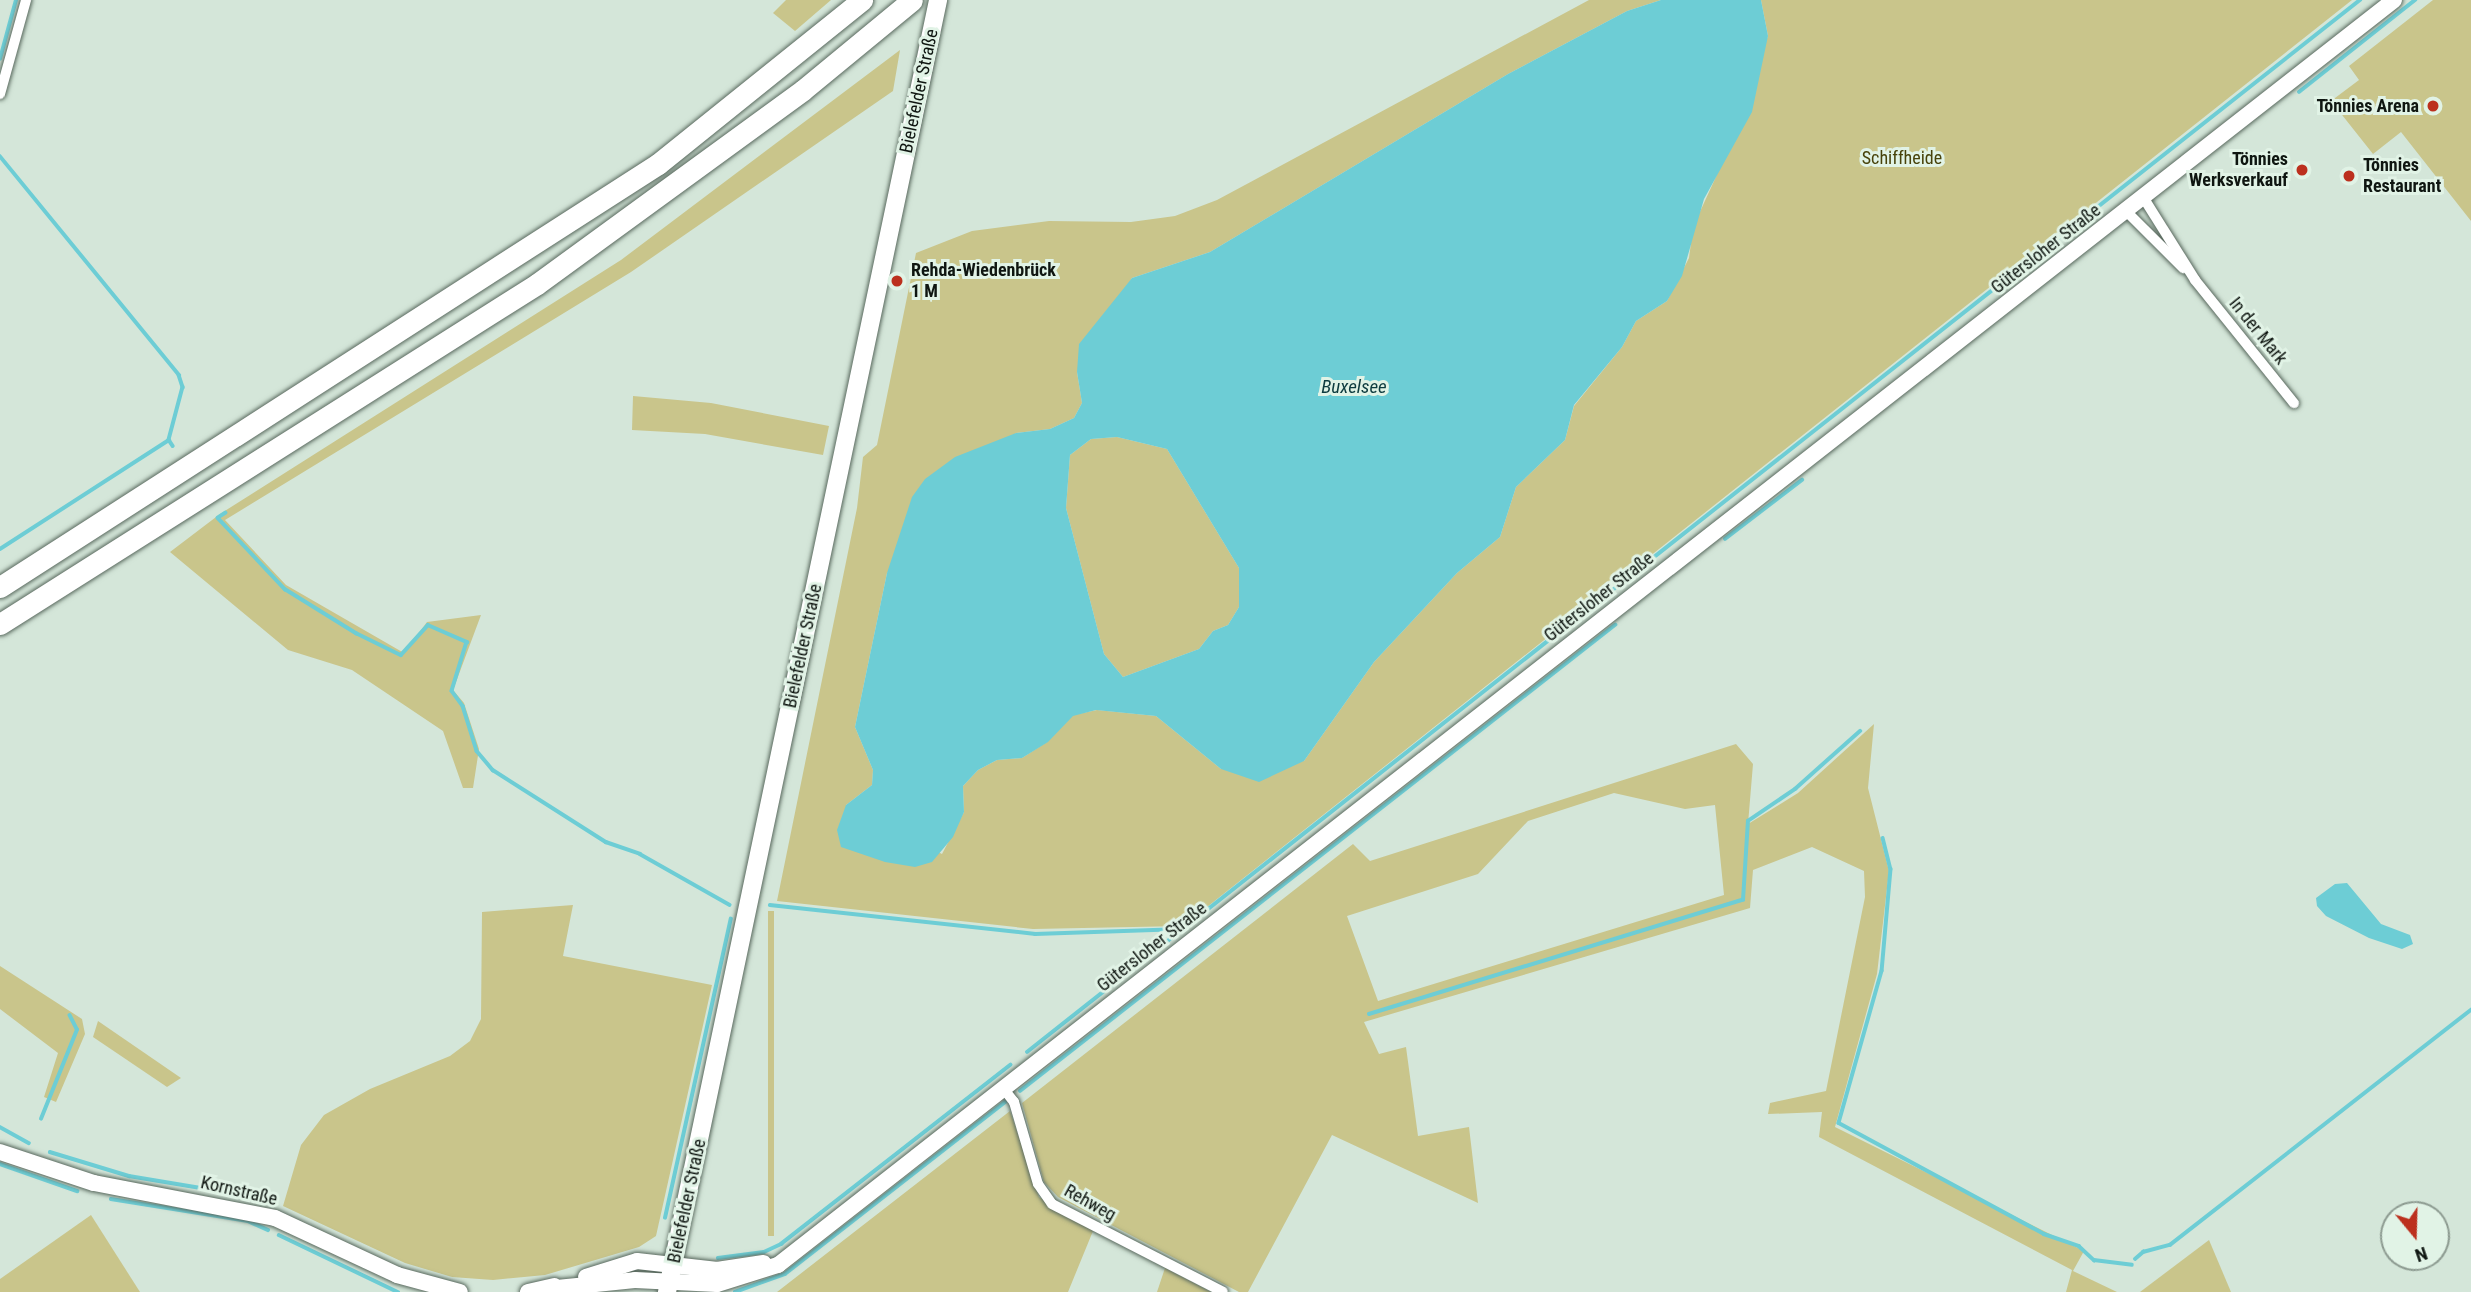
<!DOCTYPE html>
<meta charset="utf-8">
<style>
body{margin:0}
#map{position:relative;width:2471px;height:1292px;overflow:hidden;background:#d4e6d9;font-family:"Roboto Condensed",sans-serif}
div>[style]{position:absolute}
.green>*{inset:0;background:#c9c58b;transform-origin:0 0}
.water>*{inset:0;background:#6dcdd5}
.stream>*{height:3.5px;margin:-1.75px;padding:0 1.75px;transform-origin:1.75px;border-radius:1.75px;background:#6dcdd5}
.roads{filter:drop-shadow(0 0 2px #58685d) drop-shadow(0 0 2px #58685d)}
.street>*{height:10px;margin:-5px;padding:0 5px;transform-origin:5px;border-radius:5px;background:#fff}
.secondary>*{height:16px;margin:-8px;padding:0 8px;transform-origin:8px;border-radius:8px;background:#fff}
.primary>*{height:18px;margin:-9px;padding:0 9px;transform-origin:9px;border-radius:9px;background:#fff}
.highway>*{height:21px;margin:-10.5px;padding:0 10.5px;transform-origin:10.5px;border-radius:10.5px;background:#fff}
.dots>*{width:19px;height:19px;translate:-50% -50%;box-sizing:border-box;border:4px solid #e1f3e6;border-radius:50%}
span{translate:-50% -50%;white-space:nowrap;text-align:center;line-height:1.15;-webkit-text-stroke:6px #e1f3e6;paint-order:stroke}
.street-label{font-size:18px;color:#0f1611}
.poi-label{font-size:18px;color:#0f1611;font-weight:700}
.right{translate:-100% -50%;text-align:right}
.left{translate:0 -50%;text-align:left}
.park-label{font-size:18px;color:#47420a}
.water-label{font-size:19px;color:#0d3b3f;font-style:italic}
.north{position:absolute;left:2380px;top:1201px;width:70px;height:70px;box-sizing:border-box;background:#e1f3e6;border:2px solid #8d9b91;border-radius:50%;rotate:161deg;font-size:19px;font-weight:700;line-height:28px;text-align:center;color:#0f1611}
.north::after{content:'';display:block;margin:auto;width:24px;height:32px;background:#bc301e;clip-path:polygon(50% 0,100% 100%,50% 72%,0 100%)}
</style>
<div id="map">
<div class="green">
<div style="clip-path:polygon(786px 0,831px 0,795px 31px,773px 13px)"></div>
<div style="clip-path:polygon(1589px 0,1661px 0,1627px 11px,1508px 74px,1210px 252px,1132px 278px,1077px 372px,1082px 403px,1074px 418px,1050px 429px,1016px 433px,887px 573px,855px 727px,873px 770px,872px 785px,846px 805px,942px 854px,964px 812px,963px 786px,978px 770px,997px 760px,1022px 758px,1047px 742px,1073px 715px,1097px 710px,1156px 716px,1221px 769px,1304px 761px,1374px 662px,1457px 573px,1500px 537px,1516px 487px,1565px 440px,1574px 406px,1622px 347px,1636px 321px,1667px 301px,1689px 258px,1693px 227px,1725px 157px,1768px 36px,1761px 0,2352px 0,1183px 926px,1033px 929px,777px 901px,857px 508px,863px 457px,877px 445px,916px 253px,972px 231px,1049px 221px,1131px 222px,1175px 216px,1217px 200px)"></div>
<div style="clip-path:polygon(2433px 0,2471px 0,2471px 221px,2401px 132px,2373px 154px,2331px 101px,2359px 80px,2349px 66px)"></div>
<div style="clip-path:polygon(900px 50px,893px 91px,631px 272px,225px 520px,286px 585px,404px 653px,427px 622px,481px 615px,453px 690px,464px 703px,479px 749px,473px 788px,463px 788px,443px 731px,352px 670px,288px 650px,170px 552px,220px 514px,621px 260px)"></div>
<div style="clip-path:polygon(633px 396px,711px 403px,829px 426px,823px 455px,705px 434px,632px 430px)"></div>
<div style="clip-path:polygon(1117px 437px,1167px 449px,1239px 568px,1239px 607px,1228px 625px,1213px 631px,1199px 649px,1123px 677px,1104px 654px,1066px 508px,1070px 455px,1091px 439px)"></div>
<div style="clip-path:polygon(evenodd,1874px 724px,1868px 788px,1889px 871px,1877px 974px,1835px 1127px,2084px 1251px,2073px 1271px,2117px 1292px,2066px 1292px,2072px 1270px,1819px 1137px,1822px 1112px,1768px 1114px,1770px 1103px,1826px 1091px,1865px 897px,1864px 871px,1812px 847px,1753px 870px,1750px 908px,1364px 1022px,1379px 1054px,1406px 1047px,1418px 1136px,1469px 1127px,1478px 1203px,1332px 1135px,1248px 1292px,1239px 1292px,1058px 1197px,1044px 1182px,1022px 1103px,1353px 844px,1370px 861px,1736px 744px,1753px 764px,1748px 824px,1798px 793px,1874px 724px,1614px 793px,1685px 809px,1715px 805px,1724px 895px,1378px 1001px,1347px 916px,1478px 874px,1528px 821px,1614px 793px)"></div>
<div style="clip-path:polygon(573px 905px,563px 956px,712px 985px,656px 1236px,639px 1247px,545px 1275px,493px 1280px,452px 1277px,405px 1263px,283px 1206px,301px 1145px,324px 1115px,370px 1089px,450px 1056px,470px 1041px,481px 1019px,482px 912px)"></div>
<div style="left:768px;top:911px;width:6px;height:325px"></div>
<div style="clip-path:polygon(0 966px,82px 1019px,85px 1034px,56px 1102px,44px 1097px,58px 1053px,0 1009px)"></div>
<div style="clip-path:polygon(98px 1021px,181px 1078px,167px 1087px,93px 1037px)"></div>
<div style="clip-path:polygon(1010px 1111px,1039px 1197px,1093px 1231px,1068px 1292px,777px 1292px)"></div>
<div style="clip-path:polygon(91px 1215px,140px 1292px,0 1292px,0 1279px)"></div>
<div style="clip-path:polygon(2209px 1240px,2231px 1292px,2140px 1292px)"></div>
<div style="clip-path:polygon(1165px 1268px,1211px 1292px,1157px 1292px)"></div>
</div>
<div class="water">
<div style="clip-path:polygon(evenodd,1661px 0,1761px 0,1768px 36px,1752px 112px,1704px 199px,1682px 276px,1667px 301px,1636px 321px,1622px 347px,1574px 405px,1565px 440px,1516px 487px,1500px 537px,1457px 573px,1374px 662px,1304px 761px,1259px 782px,1221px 769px,1156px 716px,1096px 710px,1073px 716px,1048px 742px,1022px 758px,997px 760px,978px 770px,963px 786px,964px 812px,953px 837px,932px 862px,915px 867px,885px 862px,841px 847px,837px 830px,846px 805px,872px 785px,873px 770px,855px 727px,887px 573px,912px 497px,925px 479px,955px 457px,1016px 433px,1050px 429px,1074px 418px,1082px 403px,1077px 372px,1079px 344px,1132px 278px,1210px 252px,1508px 74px,1627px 11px,1661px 0,1117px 437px,1167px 449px,1239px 568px,1239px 607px,1228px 625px,1213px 631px,1199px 649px,1123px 677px,1104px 654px,1066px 508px,1070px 455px,1091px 439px,1117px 437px)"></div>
<div style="clip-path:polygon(2347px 883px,2381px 924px,2410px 935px,2413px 944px,2402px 949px,2369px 938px,2326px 916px,2317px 906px,2316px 898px,2335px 884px)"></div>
</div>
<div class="stream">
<div style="left:0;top:59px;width:61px;rotate:-74.8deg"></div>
<div style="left:2299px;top:92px;width:148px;rotate:-38.4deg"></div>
<div style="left:0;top:156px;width:283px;rotate:50.7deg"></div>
<div style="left:179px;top:375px;width:13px;rotate:72deg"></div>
<div style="left:183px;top:387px;width:55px;rotate:104.8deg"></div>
<div style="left:169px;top:440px;width:7px;rotate:56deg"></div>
<div style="left:226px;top:513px;width:9px;rotate:148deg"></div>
<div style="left:218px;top:518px;width:98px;rotate:46.7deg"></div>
<div style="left:285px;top:589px;width:84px;rotate:31.8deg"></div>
<div style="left:356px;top:633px;width:50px;rotate:26.1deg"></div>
<div style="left:401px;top:655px;width:40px;rotate:-48deg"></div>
<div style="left:428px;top:625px;width:43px;rotate:23.6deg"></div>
<div style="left:467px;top:642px;width:51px;rotate:107deg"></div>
<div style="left:452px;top:691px;width:19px;rotate:54deg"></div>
<div style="left:463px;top:706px;width:47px;rotate:72.7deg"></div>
<div style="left:477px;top:751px;width:25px;rotate:50deg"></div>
<div style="left:493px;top:770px;width:134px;rotate:32.5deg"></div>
<div style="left:606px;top:842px;width:36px;rotate:19deg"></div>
<div style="left:640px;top:854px;width:103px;rotate:29.5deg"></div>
<div style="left:1725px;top:539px;width:97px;rotate:-37.5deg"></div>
<div style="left:0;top:549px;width:201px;rotate:-32.8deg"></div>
<div style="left:1883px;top:838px;width:32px;rotate:76deg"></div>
<div style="left:1891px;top:869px;width:102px;rotate:95deg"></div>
<div style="left:1882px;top:971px;width:158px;rotate:105.8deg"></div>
<div style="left:1839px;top:1123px;width:233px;rotate:28.4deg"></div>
<div style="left:2044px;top:1234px;width:37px;rotate:19deg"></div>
<div style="left:2079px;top:1246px;width:21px;rotate:43deg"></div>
<div style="left:2094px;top:1260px;width:38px;rotate:7deg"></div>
<div style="left:770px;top:905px;width:267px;rotate:6.2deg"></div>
<div style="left:1035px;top:934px;width:148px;rotate:-1.9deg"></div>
<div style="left:1369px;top:1014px;width:391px;rotate:-17deg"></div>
<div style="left:1743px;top:900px;width:79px;rotate:-86.4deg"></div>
<div style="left:1748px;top:821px;width:57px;rotate:-34.2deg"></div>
<div style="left:1795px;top:789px;width:87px;rotate:-41.7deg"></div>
<div style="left:1027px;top:1052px;width:1698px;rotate:-38.28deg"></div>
<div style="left:1020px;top:1091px;width:756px;rotate:-38.07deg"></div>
<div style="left:41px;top:1119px;width:96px;rotate:-68deg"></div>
<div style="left:77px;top:1030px;width:16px;rotate:-117deg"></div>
<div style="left:0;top:1127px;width:33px;rotate:29deg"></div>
<div style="left:50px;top:1152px;width:83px;rotate:16.9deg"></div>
<div style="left:129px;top:1176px;width:103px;rotate:9.5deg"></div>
<div style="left:0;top:1164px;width:82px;rotate:19.3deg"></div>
<div style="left:111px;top:1199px;width:139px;rotate:9.1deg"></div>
<div style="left:248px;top:1221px;width:22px;rotate:24deg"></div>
<div style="left:665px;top:1218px;width:306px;rotate:-77.6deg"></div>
<div style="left:279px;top:1235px;width:132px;rotate:25.6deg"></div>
<div style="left:718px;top:1258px;width:46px;rotate:-7.4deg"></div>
<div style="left:764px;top:1252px;width:19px;rotate:-25deg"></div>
<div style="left:781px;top:1244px;width:291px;rotate:-38deg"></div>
<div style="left:2135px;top:1259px;width:11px;rotate:-41deg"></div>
<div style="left:2143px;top:1252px;width:28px;rotate:-15deg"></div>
<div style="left:2170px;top:1245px;width:382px;rotate:-38deg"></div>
<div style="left:735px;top:1292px;width:53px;rotate:-19.8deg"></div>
<div style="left:785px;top:1274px;width:279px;rotate:-38deg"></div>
</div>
<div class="roads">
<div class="street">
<div style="left:0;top:94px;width:98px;rotate:-74.5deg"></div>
<div style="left:2143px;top:197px;width:98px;rotate:57.9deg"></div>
<div style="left:2195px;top:280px;width:158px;rotate:51.2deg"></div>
<div style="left:2126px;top:211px;width:81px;rotate:45deg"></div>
<div style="left:1003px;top:1088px;width:18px;rotate:52deg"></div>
<div style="left:1014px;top:1102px;width:85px;rotate:73.7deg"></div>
<div style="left:1038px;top:1184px;width:24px;rotate:55deg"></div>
<div style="left:1052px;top:1204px;width:192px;rotate:27.2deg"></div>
</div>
<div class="secondary">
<div style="left:0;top:1152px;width:99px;rotate:18.3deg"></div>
<div style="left:94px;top:1183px;width:184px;rotate:10.9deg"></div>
<div style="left:275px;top:1218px;width:135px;rotate:25deg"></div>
<div style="left:397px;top:1275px;width:65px;rotate:15.1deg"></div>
<div style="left:586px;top:1277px;width:53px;rotate:-17.4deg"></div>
<div style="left:637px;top:1261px;width:81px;rotate:6.4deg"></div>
<div style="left:717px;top:1270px;width:47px;rotate:-8.7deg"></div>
<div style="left:547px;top:1289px;width:88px;rotate:-5.8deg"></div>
<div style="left:635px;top:1280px;width:82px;rotate:2.8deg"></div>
<div style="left:717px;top:1284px;width:64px;rotate:-17.3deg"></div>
<div style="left:778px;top:1265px;width:2052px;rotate:-38.05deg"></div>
<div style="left:528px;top:1292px;width:27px;rotate:-13deg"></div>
</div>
<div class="primary">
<div style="left:667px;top:1292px;width:1320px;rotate:-78.15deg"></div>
</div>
<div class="highway">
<div style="left:0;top:587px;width:782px;rotate:-32.74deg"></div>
<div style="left:658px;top:164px;width:262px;rotate:-38.8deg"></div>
<div style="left:0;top:624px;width:636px;rotate:-32.34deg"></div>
<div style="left:537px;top:284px;width:329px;rotate:-36.1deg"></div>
<div style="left:803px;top:90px;width:141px;rotate:-39.5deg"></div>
</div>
</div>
<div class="dots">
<div style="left:2433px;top:106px;background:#bc301e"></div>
<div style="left:2302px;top:170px;background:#bc301e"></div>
<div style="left:2349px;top:176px;background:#bc301e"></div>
<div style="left:897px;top:281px;background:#bc301e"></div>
</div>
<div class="street-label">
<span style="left:919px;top:91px;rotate:-78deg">Bielefelder Straße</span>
<span style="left:2046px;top:249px;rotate:-38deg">Gütersloher Straße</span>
<span style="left:2258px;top:331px;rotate:51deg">In der Mark</span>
<span style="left:1599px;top:597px;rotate:-38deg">Gütersloher Straße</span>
<span style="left:803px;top:646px;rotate:-78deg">Bielefelder Straße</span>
<span style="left:1152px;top:947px;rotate:-38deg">Gütersloher Straße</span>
<span style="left:239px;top:1191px;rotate:13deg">Kornstraße</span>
<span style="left:687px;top:1201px;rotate:-78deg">Bielefelder Straße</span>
<span style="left:1090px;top:1203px;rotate:29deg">Rehweg</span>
</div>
<div class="poi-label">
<span class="right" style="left:2419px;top:106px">Tönnies Arena</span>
<span class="right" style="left:2288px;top:170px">Tönnies<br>Werksverkauf</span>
<span class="left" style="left:2363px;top:176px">Tönnies<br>Restaurant</span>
<span class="left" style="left:911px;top:281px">Rehda-Wiedenbrück<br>1 M</span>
</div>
<div class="park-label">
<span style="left:1902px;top:158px">Schiffheide</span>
</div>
<div class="water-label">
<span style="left:1354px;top:387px">Buxelsee</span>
</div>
<div class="north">N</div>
</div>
